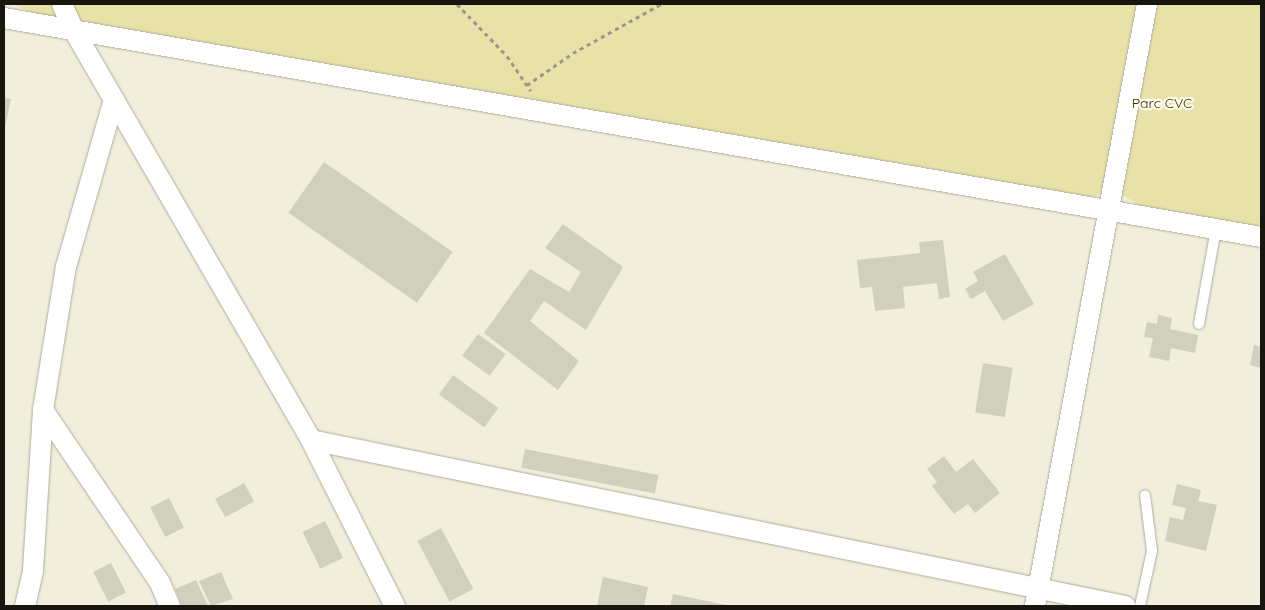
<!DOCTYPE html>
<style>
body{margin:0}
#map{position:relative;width:1265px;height:610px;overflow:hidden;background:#f1efdc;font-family:Quicksand,sans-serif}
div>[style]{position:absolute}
.green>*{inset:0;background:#e8e2a9}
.building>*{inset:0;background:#d1cfbd;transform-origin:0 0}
.path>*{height:3px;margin-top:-1.5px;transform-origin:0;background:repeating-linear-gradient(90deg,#9a988a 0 4px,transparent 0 8px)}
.roads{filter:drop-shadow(0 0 1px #aeac9a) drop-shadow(0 0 1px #aeac9a)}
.service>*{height:10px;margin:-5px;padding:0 5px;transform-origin:5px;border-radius:5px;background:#fff}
.minor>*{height:20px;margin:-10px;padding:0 10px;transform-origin:10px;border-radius:10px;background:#fff}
span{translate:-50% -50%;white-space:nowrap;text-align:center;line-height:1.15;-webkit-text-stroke:4.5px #fefce9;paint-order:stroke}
.park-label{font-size:14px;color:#332f0d}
.frame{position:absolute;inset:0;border:5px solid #17160f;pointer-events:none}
</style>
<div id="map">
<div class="green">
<div style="clip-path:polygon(12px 4px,1261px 4px,1261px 244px,1177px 229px,1113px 189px,1074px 204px,73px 29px)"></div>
</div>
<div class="building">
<div style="clip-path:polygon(4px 98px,11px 99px,5px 127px,4px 127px)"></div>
<div style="left:324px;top:162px;width:157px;height:62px;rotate:35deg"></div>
<div style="clip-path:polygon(563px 224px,623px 267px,586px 330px,544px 301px,530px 321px,579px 361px,558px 390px,484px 333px,530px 269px,569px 292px,581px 272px,545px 248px)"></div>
<div style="clip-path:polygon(943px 240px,950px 297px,939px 299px,937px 283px,903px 287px,905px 308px,875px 311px,872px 287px,860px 288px,857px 260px,920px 253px,919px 242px)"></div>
<div style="clip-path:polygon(1005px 254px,1034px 304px,1003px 321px,985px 291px,971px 299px,965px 289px,978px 281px,973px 272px)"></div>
<div style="clip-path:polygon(1158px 315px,1172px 318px,1170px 329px,1198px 335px,1195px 353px,1171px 348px,1169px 361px,1149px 357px,1153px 338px,1144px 337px,1147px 322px,1157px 324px)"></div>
<div style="left:478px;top:334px;width:34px;height:27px;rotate:36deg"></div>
<div style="clip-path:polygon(1254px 345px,1261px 347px,1261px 368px,1250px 365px)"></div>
<div style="left:983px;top:363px;width:30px;height:50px;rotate:9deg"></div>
<div style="left:453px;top:375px;width:56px;height:24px;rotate:36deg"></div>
<div style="left:525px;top:449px;width:136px;height:19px;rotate:11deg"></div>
<div style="clip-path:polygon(944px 456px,956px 472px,973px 459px,1000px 493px,975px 513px,968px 504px,954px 514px,932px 486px,937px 482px,927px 469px)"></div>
<div style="left:244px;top:483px;width:21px;height:33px;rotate:61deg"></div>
<div style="clip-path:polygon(1177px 484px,1201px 490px,1198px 501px,1217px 505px,1206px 551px,1165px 541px,1170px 517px,1183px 520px,1186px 508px,1172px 505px)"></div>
<div style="left:169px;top:498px;width:33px;height:21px;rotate:63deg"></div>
<div style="left:325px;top:521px;width:41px;height:25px;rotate:64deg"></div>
<div style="left:441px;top:528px;width:69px;height:27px;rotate:62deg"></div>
<div style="left:111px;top:563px;width:33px;height:20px;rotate:63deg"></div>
<div style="clip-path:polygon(221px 572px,233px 599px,211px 606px,199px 581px)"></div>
<div style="clip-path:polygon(603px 577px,648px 587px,644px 606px,597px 606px)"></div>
<div style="clip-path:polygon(196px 580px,208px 606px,182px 606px,175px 589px)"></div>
<div style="clip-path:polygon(673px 594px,726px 605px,726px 606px,670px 606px)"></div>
</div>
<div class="path">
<div style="left:457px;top:4px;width:72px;rotate:46.1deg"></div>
<div style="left:507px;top:56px;width:42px;rotate:55.6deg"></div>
<div style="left:527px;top:85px;width:56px;rotate:-34.8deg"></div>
<div style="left:573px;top:53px;width:101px;rotate:-29.1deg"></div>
</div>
<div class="roads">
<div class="service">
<div style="left:1199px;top:324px;width:97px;rotate:-79.9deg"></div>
<div style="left:1140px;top:606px;width:56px;rotate:-77.7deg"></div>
<div style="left:1152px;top:551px;width:56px;rotate:-97.1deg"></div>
</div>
<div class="minor">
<div style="left:62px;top:4px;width:27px;rotate:66deg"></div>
<div style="left:73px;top:29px;width:475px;rotate:59.9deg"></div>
<div style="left:311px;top:440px;width:186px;rotate:63.2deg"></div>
<div style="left:4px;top:18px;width:1276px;rotate:9.88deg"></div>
<div style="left:43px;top:410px;width:209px;rotate:55.9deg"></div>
<div style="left:160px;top:583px;width:25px;rotate:67deg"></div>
<div style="left:311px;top:440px;width:831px;rotate:11.53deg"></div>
<div style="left:25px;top:606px;width:37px;rotate:-77deg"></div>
<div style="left:33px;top:570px;width:160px;rotate:-86.4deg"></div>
<div style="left:43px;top:410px;width:145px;rotate:-80.9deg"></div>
<div style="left:66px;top:267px;width:174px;rotate:-74deg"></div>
<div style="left:1035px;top:606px;width:612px;rotate:-79.46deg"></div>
</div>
</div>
<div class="park-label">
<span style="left:1162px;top:103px">Parc CVC</span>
</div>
<div class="frame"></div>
</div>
